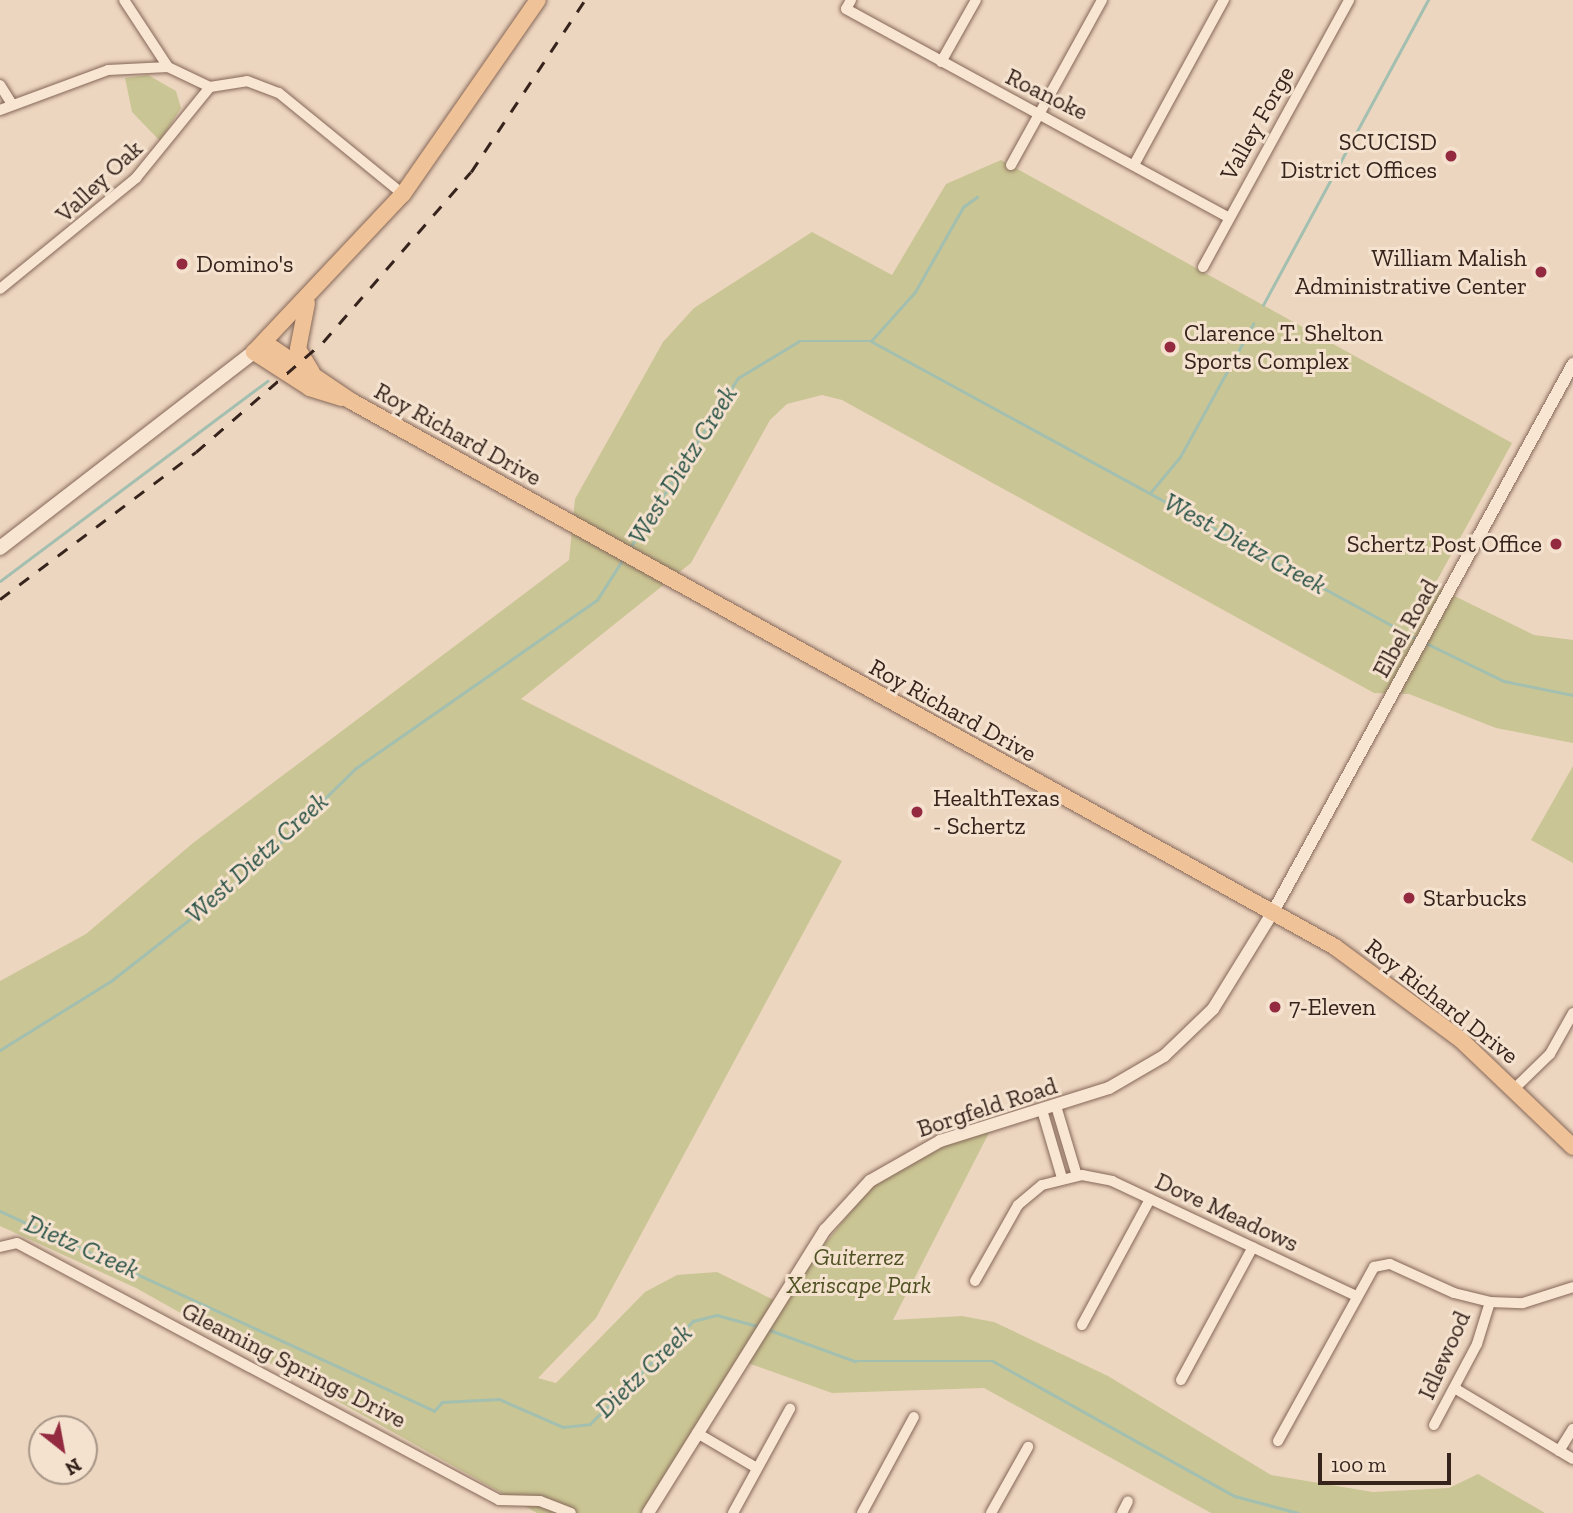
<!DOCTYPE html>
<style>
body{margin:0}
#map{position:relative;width:1573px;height:1513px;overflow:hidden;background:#edd6c0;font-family:"Zilla Slab",serif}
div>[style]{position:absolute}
.green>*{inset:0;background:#cac594}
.stream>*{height:2.5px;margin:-1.25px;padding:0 1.25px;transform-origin:1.25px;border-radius:1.25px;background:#a2bfb0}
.roads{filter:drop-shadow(0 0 2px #856758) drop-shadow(0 0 2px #856758)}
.minor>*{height:10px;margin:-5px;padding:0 5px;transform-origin:5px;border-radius:5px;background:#f8e5d2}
.tertiary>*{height:12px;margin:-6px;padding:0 6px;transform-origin:6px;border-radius:6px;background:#f8e5d2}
.secondary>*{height:14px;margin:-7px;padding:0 7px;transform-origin:7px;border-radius:7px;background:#f8e5d2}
.primary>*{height:16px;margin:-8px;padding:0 8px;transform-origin:8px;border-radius:8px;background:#f0c297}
.rail>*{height:2.5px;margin-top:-1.25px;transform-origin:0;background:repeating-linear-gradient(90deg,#35231c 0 12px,transparent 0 24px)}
.dots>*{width:19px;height:19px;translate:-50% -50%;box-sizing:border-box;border:4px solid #f4e2cf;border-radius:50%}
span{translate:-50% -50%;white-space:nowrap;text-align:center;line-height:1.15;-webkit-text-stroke:6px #f4e2cf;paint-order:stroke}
.street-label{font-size:24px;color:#35231c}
.poi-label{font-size:24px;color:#35231c}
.right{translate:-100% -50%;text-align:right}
.left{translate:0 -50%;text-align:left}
.park-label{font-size:24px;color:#4f5123;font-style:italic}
.water-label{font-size:26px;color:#2c5449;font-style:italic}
.north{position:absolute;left:28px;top:1415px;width:70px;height:70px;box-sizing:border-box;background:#f4e2cf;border:2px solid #a89687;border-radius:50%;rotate:149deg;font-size:19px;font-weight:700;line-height:28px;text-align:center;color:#35231c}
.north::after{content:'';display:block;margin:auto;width:24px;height:32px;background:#932a40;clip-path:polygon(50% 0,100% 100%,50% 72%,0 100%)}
.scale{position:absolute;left:1318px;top:1453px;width:133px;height:32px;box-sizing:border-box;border:4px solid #35231c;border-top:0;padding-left:9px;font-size:21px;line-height:24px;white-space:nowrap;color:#35231c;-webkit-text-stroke:5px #f4e2cf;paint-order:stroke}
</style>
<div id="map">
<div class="green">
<div style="clip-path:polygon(148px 75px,176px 91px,181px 108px,160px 141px,132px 112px,125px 78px)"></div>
<div style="clip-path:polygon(1001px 160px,1512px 443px,1434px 586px,1534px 635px,1573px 640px,1573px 743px,1496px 728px,1409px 694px,1374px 693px,842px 400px,822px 395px,787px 404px,770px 420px,691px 563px,521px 699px,842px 861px,596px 1318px,538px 1378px,556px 1383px,645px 1292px,677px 1275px,717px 1272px,778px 1302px,885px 1169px,993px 1125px,893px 1320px,962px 1316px,994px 1322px,1108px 1376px,1271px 1475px,1373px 1492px,1449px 1488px,1478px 1474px,1545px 1513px,1211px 1513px,984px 1388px,832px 1393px,742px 1361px,648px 1513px,537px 1513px,136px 1288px,0 1226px,0 981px,86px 934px,193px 843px,569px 560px,575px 499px,663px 342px,694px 308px,812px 232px,892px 275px,946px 184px)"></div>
<div style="clip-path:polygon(1573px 766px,1573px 863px,1531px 840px)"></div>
</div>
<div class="stream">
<div style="left:1263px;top:305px;width:347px;rotate:-61.6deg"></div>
<div style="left:871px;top:341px;width:66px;rotate:-48.1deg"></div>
<div style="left:915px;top:292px;width:98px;rotate:-60.5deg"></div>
<div style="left:963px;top:207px;width:17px;rotate:-36deg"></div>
<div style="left:1150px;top:493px;width:47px;rotate:-50.2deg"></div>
<div style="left:1180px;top:457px;width:152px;rotate:-61.2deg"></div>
<div style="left:630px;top:548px;width:201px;rotate:-57.6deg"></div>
<div style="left:738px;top:378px;width:71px;rotate:-31.2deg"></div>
<div style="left:799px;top:341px;width:72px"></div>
<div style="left:871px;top:341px;width:622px;rotate:28.63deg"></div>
<div style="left:0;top:581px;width:334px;rotate:-36.8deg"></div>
<div style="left:1426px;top:643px;width:87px;rotate:26deg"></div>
<div style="left:1504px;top:681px;width:70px;rotate:11.5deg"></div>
<div style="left:0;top:1050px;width:131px;rotate:-31.9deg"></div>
<div style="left:111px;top:981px;width:177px;rotate:-38.1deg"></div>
<div style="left:250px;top:872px;width:148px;rotate:-44.5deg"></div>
<div style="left:356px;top:768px;width:294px;rotate:-34.9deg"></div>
<div style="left:597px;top:600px;width:49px;rotate:-57.6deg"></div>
<div style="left:0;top:1211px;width:478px;rotate:24.7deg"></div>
<div style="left:434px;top:1411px;width:12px;rotate:-48deg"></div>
<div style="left:442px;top:1402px;width:57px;rotate:-3deg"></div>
<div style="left:499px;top:1399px;width:70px;rotate:23.6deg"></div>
<div style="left:563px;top:1427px;width:27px;rotate:-6deg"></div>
<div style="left:590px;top:1424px;width:146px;rotate:-45deg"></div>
<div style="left:693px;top:1321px;width:25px;rotate:-14deg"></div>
<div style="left:717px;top:1315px;width:46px;rotate:15.3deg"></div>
<div style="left:767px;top:1329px;width:94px;rotate:20deg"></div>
<div style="left:855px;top:1361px;width:138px"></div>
<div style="left:993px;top:1361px;width:277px;rotate:29.2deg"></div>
<div style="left:1235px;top:1496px;width:65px;rotate:15.1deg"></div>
</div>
<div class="roads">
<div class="minor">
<div style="left:124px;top:0;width:80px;rotate:56.7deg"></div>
<div style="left:851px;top:0;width:10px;rotate:119deg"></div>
<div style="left:846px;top:9px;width:436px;rotate:28.6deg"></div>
<div style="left:941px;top:62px;width:71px;rotate:-60.6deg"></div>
<div style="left:0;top:85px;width:22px;rotate:58deg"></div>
<div style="left:0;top:110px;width:115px;rotate:-20.3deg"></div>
<div style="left:108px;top:70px;width:60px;rotate:-2.9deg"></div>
<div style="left:168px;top:67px;width:47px;rotate:25.5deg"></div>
<div style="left:210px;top:87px;width:37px;rotate:-9deg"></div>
<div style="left:247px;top:81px;width:34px;rotate:21deg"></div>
<div style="left:279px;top:93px;width:160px;rotate:39.2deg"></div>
<div style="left:1135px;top:163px;width:186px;rotate:-61.4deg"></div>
<div style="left:1011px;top:165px;width:188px;rotate:-61.1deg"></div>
<div style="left:1203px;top:267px;width:304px;rotate:-61.3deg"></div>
<div style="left:0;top:289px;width:176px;rotate:-39.2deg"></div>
<div style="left:136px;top:178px;width:117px;rotate:-50.9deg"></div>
<div style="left:1515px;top:1088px;width:49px;rotate:-44.2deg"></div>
<div style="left:1550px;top:1054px;width:47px;rotate:-60.7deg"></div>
<div style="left:1056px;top:1106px;width:73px;rotate:73.3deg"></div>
<div style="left:1042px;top:1110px;width:71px;rotate:73.6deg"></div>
<div style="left:0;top:1247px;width:17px;rotate:-13deg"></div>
<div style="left:17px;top:1243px;width:546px;rotate:28.07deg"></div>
<div style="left:499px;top:1500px;width:41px;rotate:1.4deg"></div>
<div style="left:540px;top:1501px;width:33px;rotate:21deg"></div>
<div style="left:975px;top:1281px;width:87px;rotate:-60.5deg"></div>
<div style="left:1018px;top:1205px;width:31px;rotate:-40deg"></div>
<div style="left:1042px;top:1185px;width:41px;rotate:-14deg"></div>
<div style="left:1082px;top:1175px;width:31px;rotate:11deg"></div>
<div style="left:1112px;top:1181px;width:270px;rotate:25.2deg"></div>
<div style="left:1082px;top:1325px;width:143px;rotate:-61.6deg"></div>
<div style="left:1181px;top:1380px;width:151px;rotate:-61.6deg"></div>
<div style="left:1456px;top:1389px;width:136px;rotate:30.9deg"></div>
<div style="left:1434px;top:1425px;width:92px;rotate:-62deg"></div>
<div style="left:1477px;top:1344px;width:44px;rotate:-72.8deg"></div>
<div style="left:697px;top:1433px;width:69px;rotate:30.3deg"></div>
<div style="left:1278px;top:1441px;width:199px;rotate:-61.1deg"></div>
<div style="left:1374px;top:1267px;width:16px;rotate:-11deg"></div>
<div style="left:1390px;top:1264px;width:70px;rotate:24.4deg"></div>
<div style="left:1454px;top:1293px;width:37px;rotate:14deg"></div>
<div style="left:1490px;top:1302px;width:33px;rotate:2deg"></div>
<div style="left:1523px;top:1303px;width:52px;rotate:-17.7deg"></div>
<div style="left:1559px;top:1451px;width:26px;rotate:-58deg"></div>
<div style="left:733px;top:1513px;width:119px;rotate:-61.3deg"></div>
<div style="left:862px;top:1513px;width:109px;rotate:-61.6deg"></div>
<div style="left:991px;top:1513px;width:76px;rotate:-60.7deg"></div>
<div style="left:1122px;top:1513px;width:13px;rotate:-63deg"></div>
</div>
<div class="tertiary">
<div style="left:648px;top:1513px;width:334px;rotate:-58deg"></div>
<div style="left:825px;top:1230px;width:67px;rotate:-47.4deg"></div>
<div style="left:870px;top:1181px;width:81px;rotate:-29.7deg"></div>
<div style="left:940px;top:1141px;width:177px;rotate:-17.4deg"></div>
<div style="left:1109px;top:1088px;width:64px;rotate:-30.2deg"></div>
<div style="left:1164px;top:1056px;width:68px;rotate:-43.8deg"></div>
<div style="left:1213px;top:1009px;width:114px;rotate:-58.3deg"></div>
<div style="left:1273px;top:912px;width:625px;rotate:-61.3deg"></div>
</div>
<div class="secondary">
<div style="left:0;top:548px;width:321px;rotate:-37.7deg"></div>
</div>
<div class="primary">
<div style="left:307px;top:303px;width:47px;rotate:101.1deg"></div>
<div style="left:298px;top:349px;width:27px;rotate:59deg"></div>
<div style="left:264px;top:342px;width:105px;rotate:34.1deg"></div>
<div style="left:351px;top:401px;width:1125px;rotate:29.02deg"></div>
<div style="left:1335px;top:947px;width:155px;rotate:36.4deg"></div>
<div style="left:1460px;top:1039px;width:156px;rotate:43.7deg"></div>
<div style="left:342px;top:398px;width:34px;rotate:-163deg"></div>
<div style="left:310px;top:388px;width:67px;rotate:-147.3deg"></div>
<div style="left:254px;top:352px;width:217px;rotate:-46.7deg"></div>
<div style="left:403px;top:194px;width:236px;rotate:-55.2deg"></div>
</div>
</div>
<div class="rail">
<div style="left:0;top:599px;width:245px;rotate:-36.9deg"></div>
<div style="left:196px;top:452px;width:168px;rotate:-40.9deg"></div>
<div style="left:323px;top:342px;width:225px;rotate:-49deg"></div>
<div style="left:471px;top:172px;width:206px;rotate:-56.5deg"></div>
</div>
<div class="dots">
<div style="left:1451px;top:156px;background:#932a40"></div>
<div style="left:182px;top:264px;background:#932a40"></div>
<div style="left:1541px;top:272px;background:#932a40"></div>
<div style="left:1170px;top:347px;background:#932a40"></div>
<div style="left:1556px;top:544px;background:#932a40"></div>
<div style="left:917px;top:812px;background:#932a40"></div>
<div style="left:1409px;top:898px;background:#932a40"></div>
<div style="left:1275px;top:1007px;background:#932a40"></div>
</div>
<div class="street-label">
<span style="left:1047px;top:94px;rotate:26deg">Roanoke</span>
<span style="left:1257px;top:123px;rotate:-61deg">Valley Forge</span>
<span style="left:99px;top:181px;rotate:-43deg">Valley Oak</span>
<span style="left:458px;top:434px;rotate:29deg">Roy Richard Drive</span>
<span style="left:1405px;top:628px;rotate:-61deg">Elbel Road</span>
<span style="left:953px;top:710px;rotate:29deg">Roy Richard Drive</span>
<span style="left:1442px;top:1001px;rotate:38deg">Roy Richard Drive</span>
<span style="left:987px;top:1107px;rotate:-18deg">Borgfeld Road</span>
<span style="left:1227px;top:1212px;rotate:25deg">Dove Meadows</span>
<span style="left:1444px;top:1355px;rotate:-66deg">Idlewood</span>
<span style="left:294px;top:1365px;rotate:27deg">Gleaming Springs Drive</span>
</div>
<div class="poi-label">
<span class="right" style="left:1437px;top:156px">SCUCISD<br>District Offices</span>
<span class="right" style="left:1527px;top:272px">William Malish<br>Administrative Center</span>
<span class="left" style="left:196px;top:264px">Domino's</span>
<span class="left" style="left:1184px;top:347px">Clarence T. Shelton<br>Sports Complex</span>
<span class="right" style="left:1542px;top:544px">Schertz Post Office</span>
<span class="left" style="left:933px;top:812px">HealthTexas<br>- Schertz</span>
<span class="left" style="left:1423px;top:898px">Starbucks</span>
<span class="left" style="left:1289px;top:1007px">7-Eleven</span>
</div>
<div class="park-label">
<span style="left:859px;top:1271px">Guiterrez<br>Xeriscape Park</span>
</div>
<div class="water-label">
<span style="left:683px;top:465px;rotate:-58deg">West Dietz Creek</span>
<span style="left:1245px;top:544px;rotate:29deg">West Dietz Creek</span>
<span style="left:257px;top:858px;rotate:-42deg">West Dietz Creek</span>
<span style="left:82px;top:1247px;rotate:24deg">Dietz Creek</span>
<span style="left:644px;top:1371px;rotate:-44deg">Dietz Creek</span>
</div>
<div class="north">N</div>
<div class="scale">100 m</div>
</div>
